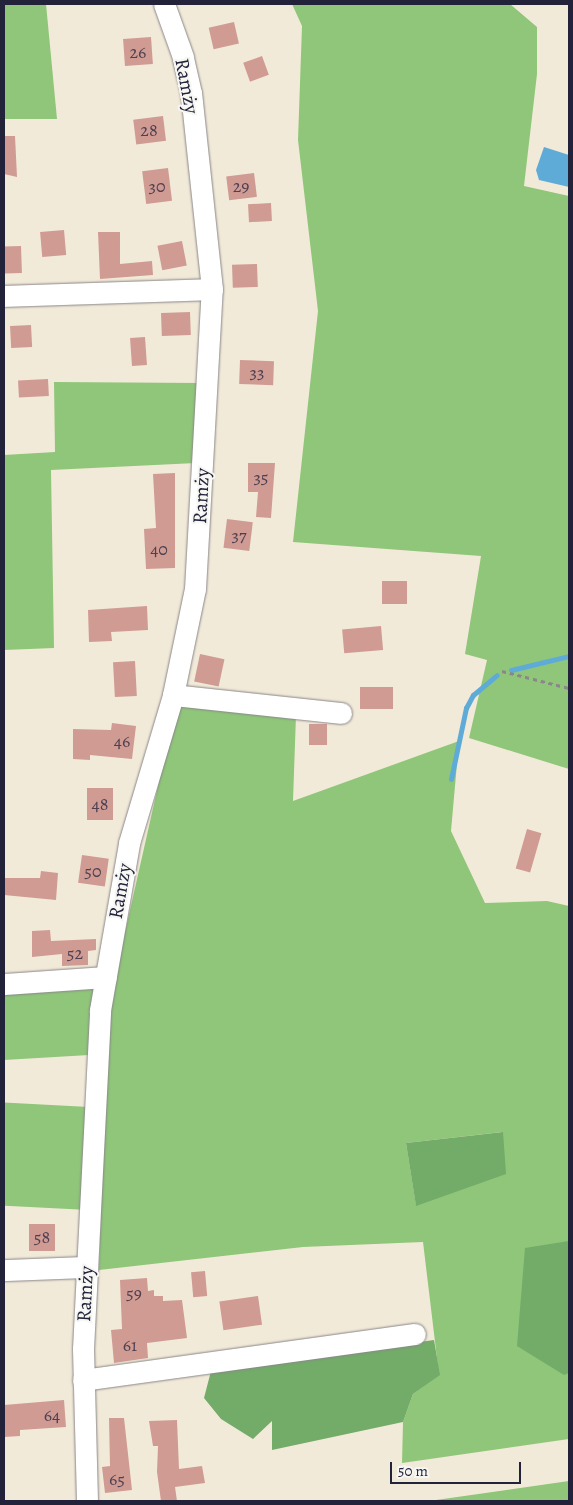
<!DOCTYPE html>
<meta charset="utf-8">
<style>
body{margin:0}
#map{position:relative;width:573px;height:1505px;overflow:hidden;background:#f2ead8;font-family:Alegreya,serif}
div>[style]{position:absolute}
.green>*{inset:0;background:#8fc679;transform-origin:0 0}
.forest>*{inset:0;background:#73ab69}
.water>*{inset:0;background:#5fabd8}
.stream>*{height:5px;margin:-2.5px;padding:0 2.5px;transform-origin:2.5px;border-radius:2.5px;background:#5fabd8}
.building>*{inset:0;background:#d09b93;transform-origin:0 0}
.path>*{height:3px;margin-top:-1.5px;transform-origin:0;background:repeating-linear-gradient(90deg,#8a868a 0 4px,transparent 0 8px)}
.roads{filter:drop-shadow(0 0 1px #8a868a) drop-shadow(0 0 1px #8a868a)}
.minor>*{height:21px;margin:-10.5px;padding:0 10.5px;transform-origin:10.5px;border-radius:10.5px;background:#fff}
span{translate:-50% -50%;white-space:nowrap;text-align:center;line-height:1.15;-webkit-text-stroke:4px #f6f6f2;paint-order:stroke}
.number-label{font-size:18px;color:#4e4051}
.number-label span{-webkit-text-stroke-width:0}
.street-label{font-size:20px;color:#22223b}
.frame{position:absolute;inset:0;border:5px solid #22223b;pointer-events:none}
.scale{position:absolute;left:390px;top:1462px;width:131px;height:22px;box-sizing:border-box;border:2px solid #22223b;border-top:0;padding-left:6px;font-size:15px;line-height:18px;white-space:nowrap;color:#22223b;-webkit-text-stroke:4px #f6f6f2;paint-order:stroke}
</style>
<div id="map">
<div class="green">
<div style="clip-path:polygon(4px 4px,46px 4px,57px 119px,4px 119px)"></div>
<div style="clip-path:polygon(292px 4px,510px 4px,537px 27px,537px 74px,524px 186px,569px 196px,569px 769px,469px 738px,487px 660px,465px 654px,481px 556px,293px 542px,318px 311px,298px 140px,302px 26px)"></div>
<div style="clip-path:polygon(54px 382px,201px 383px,196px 463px,51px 470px,54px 648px,4px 650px,4px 455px,55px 452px)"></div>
<div style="clip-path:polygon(evenodd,177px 702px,296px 715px,293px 801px,459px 741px,451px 831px,485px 903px,547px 901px,569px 906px,569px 1439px,402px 1463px,403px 1422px,413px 1394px,439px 1375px,423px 1242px,303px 1247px,99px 1270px,107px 1012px,177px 702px,502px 1132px,416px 1205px,406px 1143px,502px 1132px)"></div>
<div style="clip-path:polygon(98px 988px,89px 1055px,4px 1060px,4px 993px)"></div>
<div style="left:89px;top:1107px;width:103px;height:85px;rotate:93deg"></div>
<div style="clip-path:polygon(569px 1481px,569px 1501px,429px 1501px)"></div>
</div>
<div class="forest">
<div style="clip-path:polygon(503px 1132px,506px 1174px,416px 1206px,406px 1143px)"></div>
<div style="clip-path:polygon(569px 1241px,569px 1373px,564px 1375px,517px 1346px,525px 1248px)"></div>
<div style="clip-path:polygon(434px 1340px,440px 1375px,413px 1394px,403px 1422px,272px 1450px,272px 1421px,253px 1439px,221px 1419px,204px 1398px,211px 1371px)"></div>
</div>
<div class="water">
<div style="clip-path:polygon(544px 147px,569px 155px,569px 187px,539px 180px,536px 170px)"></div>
</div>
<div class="stream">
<div style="left:511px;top:670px;width:60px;rotate:-13.6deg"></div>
<div style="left:451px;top:779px;width:73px;rotate:-78.1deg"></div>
<div style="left:466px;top:708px;width:15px;rotate:-62deg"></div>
<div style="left:473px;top:695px;width:31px;rotate:-40deg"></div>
</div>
<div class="building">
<div style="left:234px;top:22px;width:22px;height:26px;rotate:77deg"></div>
<div style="left:151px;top:37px;width:27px;height:28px;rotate:86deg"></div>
<div style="left:262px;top:56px;width:20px;height:20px;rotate:70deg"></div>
<div style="left:163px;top:116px;width:25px;height:30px;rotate:83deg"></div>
<div style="clip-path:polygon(4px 136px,15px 136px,17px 177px,4px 174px)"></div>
<div style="left:168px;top:168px;width:33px;height:26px;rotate:83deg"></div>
<div style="left:254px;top:173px;width:24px;height:28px;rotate:83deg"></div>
<div style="left:271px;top:203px;width:18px;height:23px;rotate:87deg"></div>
<div style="left:64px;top:230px;width:25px;height:24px;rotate:85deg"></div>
<div style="clip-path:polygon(98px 232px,120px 232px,120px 264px,152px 261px,153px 275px,100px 279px)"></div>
<div style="left:182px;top:241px;width:25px;height:25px;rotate:79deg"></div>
<div style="left:21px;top:246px;width:27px;height:17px;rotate:88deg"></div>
<div style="left:257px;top:264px;width:23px;height:25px;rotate:88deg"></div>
<div style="left:190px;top:312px;width:23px;height:29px;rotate:88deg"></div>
<div style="left:31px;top:325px;width:22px;height:21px;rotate:87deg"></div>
<div style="left:145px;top:337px;width:28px;height:15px;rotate:86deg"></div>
<div style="left:240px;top:360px;width:34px;height:24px;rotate:2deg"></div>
<div style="left:48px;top:379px;width:17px;height:30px;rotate:87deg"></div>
<div style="clip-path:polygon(248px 463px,275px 463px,271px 518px,256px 517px,258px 492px,248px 492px)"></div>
<div style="clip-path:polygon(175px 473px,175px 568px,146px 569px,144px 529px,156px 528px,153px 474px)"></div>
<div style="left:227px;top:519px;width:26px;height:29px;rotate:7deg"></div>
<div style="left:382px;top:581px;width:25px;height:23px"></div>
<div style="clip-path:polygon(147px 606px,148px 630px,111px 632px,112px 641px,89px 642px,88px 610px)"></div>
<div style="left:381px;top:626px;width:24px;height:39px;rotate:85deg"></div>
<div style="left:200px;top:654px;width:25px;height:28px;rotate:12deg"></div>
<div style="left:135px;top:661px;width:35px;height:22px;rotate:87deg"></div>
<div style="left:360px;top:687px;width:33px;height:22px"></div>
<div style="clip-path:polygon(112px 723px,136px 726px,132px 759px,90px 755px,90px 760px,73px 759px,73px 729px,111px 730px)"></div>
<div style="left:309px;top:724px;width:18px;height:21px"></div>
<div style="left:87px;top:788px;width:26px;height:32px"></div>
<div style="left:527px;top:829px;width:15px;height:41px;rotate:16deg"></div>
<div style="left:82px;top:855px;width:27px;height:28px;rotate:8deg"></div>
<div style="clip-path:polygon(41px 871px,58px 873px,56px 900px,4px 895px,4px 878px,40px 878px)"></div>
<div style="clip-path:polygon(50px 930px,51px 941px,96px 939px,96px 950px,88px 951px,88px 965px,62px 966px,62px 954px,32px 957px,32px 931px)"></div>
<div style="left:29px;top:1224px;width:26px;height:27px"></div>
<div style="left:205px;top:1271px;width:25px;height:14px;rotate:85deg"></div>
<div style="clip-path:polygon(147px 1278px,148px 1291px,154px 1290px,154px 1296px,163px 1296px,163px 1301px,182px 1300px,187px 1338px,147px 1343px,148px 1358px,114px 1363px,111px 1330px,122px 1329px,120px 1280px)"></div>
<div style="left:258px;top:1296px;width:29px;height:39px;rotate:82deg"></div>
<div style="clip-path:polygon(64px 1400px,66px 1427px,20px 1430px,20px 1436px,4px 1437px,4px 1405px)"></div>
<div style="clip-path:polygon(109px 1418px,124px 1418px,132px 1490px,105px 1493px,102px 1467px,110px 1466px)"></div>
<div style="clip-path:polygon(177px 1420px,179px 1469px,202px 1466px,205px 1483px,175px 1487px,177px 1501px,161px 1501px,157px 1472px,158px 1446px,153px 1446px,149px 1421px)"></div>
</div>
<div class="path">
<div style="left:502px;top:671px;width:69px;rotate:14.2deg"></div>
</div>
<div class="roads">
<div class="minor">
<div style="left:4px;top:296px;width:208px;rotate:-1.9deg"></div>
<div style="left:173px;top:695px;width:169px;rotate:6.1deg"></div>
<div style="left:4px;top:984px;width:102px;rotate:-3.9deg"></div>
<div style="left:4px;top:1270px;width:83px;rotate:-2.1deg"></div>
<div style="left:83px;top:1380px;width:335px;rotate:-7.9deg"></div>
<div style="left:87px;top:1501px;width:152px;rotate:-91.5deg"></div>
<div style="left:83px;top:1349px;width:339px;rotate:-87.1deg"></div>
<div style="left:100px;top:1010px;width:169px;rotate:-80.1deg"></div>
<div style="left:129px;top:843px;width:154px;rotate:-73.4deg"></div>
<div style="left:173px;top:695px;width:108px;rotate:-78.3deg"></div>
<div style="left:195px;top:589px;width:300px;rotate:-86.8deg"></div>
<div style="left:212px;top:289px;width:197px;rotate:-96.1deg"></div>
<div style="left:191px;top:93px;width:37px;rotate:-103deg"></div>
<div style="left:183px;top:57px;width:56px;rotate:-109.7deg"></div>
</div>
</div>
<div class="number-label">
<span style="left:138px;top:52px">26</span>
<span style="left:149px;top:130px">28</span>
<span style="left:157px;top:186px">30</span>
<span style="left:241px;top:186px">29</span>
<span style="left:257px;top:372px">33</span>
<span style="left:261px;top:477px">35</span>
<span style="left:239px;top:535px">37</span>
<span style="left:159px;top:549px">40</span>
<span style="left:122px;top:741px">46</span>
<span style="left:100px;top:804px">48</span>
<span style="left:93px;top:871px">50</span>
<span style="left:75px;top:953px">52</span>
<span style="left:42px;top:1237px">58</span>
<span style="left:134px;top:1293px">59</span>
<span style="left:130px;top:1345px">61</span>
<span style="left:52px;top:1415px">64</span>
<span style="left:117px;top:1479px">65</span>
</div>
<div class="street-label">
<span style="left:187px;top:86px;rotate:79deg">Ramży</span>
<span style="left:201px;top:496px;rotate:-87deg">Ramży</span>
<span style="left:120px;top:891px;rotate:-80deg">Ramży</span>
<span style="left:85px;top:1294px;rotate:-87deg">Ramży</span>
</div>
<div class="frame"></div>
<div class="scale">50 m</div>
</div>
